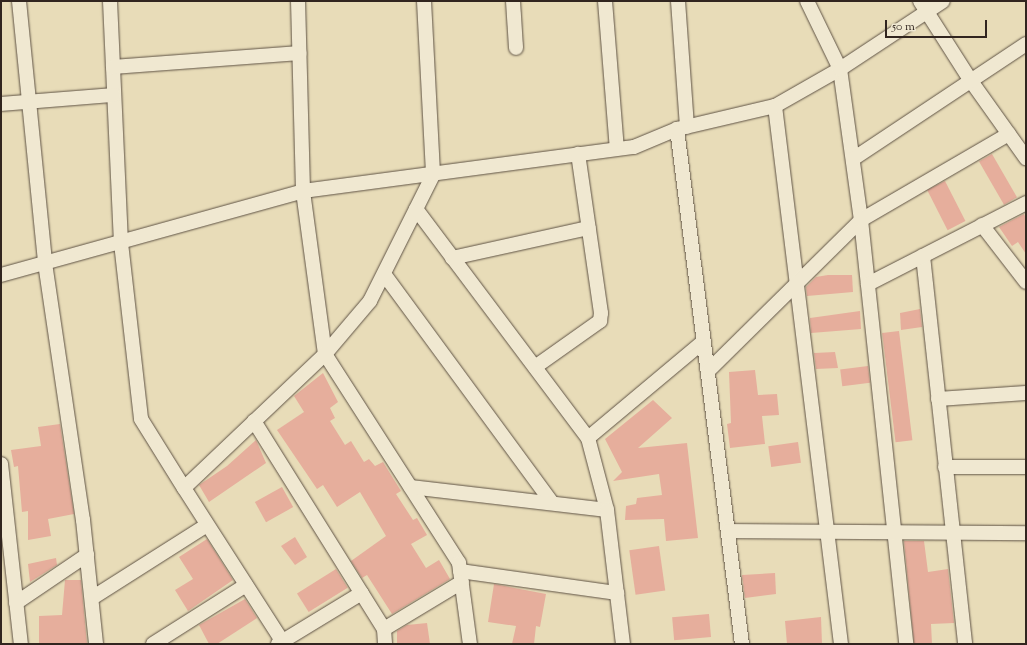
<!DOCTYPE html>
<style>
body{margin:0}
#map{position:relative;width:1027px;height:645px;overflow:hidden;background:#e8dcb8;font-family:"Sorts Mill Goudy",serif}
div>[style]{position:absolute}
.building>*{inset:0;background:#e6ae9c;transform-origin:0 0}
.roads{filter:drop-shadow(0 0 1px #5f5345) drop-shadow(0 0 1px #5f5345)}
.minor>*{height:14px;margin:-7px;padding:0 7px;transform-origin:7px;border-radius:7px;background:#f0e8d1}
span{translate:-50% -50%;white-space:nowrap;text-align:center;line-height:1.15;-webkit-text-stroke:3px #f0e8d1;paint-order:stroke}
.frame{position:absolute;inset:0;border:2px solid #31251f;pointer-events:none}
.scale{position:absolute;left:885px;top:20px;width:102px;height:18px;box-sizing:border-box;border:2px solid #31251f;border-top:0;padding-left:5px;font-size:12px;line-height:14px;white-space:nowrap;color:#31251f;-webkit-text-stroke:3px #f0e8d1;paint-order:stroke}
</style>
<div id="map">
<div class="building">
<div style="left:992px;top:154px;width:50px;height:15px;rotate:60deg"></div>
<div style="left:945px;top:181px;width:45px;height:20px;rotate:63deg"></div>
<div style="clip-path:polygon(1024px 214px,1026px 218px,1026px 254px,1018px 242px,1012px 246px,999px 227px)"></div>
<div style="clip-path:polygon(828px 275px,852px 275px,853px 292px,807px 296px,806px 287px,816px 277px)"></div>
<div style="clip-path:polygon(920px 309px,922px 327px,901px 330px,900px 313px)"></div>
<div style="clip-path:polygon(860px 311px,861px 329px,811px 333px,810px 318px)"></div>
<div style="left:899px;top:331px;width:110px;height:17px;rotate:83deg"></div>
<div style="clip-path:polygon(835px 352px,838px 368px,816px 369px,814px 353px)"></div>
<div style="left:868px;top:366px;width:17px;height:28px;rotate:83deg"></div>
<div style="clip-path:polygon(755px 370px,758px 395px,777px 394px,779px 415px,762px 416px,765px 444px,730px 448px,727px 424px,731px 423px,729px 372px)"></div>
<div style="clip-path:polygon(323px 373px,338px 402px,330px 408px,335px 418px,330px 421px,345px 445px,351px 441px,364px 462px,369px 459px,375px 466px,383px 462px,401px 491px,396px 494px,413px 520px,417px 518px,427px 535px,411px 544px,426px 568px,439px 560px,450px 579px,392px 614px,367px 575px,362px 578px,351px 561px,386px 536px,360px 492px,337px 507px,323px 485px,317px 489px,277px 430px,304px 412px,294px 396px)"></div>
<div style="clip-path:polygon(653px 400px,672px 418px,638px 448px,687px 443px,698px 538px,666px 541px,664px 519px,625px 520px,626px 506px,636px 504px,637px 498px,662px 495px,659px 474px,613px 481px,622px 472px,605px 439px)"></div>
<div style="clip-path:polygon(60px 424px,74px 514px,48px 519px,51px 536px,28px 540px,28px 511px,22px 512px,18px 466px,14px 467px,11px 450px,41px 446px,38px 427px)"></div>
<div style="clip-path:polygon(256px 440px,266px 463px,209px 502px,199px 485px,227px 466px)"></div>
<div style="left:798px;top:442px;width:21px;height:30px;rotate:82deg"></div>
<div style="left:282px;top:487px;width:23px;height:31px;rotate:61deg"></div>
<div style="clip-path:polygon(295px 537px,307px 557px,295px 565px,281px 546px)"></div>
<div style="clip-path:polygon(207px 539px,233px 580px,188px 611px,175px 590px,193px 579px,179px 557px)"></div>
<div style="clip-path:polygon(904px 541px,924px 541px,928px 572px,948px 569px,954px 623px,931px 624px,932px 644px,914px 644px)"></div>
<div style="left:659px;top:546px;width:45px;height:30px;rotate:82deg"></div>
<div style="clip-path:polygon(56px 558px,57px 565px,30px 582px,28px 564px)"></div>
<div style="left:336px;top:569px;width:22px;height:46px;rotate:58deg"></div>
<div style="clip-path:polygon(775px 573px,776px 594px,745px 598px,742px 575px)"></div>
<div style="clip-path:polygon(65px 580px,81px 580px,87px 644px,39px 644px,39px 616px,62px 615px)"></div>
<div style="clip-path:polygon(494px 584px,546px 594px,540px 627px,536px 626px,534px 644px,512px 644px,516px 626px,488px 622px)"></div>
<div style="clip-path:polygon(245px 599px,257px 618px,217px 644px,209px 644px,199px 625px)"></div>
<div style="left:709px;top:614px;width:23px;height:37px;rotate:85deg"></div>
<div style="clip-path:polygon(821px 617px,822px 644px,787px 644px,785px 621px)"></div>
<div style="clip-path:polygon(427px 623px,430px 644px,397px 644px,397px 631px,407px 625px)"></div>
</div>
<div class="roads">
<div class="minor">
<div style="left:19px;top:1px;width:263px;rotate:84.3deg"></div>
<div style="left:45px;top:263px;width:260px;rotate:81.6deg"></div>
<div style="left:83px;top:520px;width:125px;rotate:84deg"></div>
<div style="left:110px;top:1px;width:242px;rotate:87.4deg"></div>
<div style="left:121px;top:243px;width:177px;rotate:83.5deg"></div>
<div style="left:141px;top:419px;width:81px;rotate:58.1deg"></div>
<div style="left:184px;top:488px;width:195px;rotate:-43.5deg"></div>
<div style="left:325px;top:354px;width:164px;rotate:-97.7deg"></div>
<div style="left:303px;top:191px;width:190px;rotate:-91.5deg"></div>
<div style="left:424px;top:1px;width:174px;rotate:87deg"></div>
<div style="left:433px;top:175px;width:141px;rotate:116.6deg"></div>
<div style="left:370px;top:301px;width:70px;rotate:130.3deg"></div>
<div style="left:325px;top:354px;width:248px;rotate:57.3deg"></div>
<div style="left:459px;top:563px;width:82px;rotate:82.3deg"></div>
<div style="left:513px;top:1px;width:47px;rotate:86.3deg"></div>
<div style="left:605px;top:1px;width:148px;rotate:85.4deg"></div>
<div style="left:678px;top:1px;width:126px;rotate:85.9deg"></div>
<div style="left:807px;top:1px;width:76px;rotate:64.1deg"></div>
<div style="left:840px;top:69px;width:152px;rotate:82.1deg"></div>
<div style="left:861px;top:220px;width:426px;rotate:83.9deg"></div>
<div style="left:920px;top:1px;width:95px;rotate:57.5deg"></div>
<div style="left:971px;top:81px;width:95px;rotate:54.5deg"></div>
<div style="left:113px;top:67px;width:187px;rotate:-4.3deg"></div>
<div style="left:1px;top:104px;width:113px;rotate:-4.6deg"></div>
<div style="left:775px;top:106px;width:542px;rotate:83.01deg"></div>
<div style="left:677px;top:129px;width:519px;rotate:82.81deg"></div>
<div style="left:853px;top:159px;width:208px;rotate:-33.6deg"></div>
<div style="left:416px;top:209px;width:286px;rotate:53.1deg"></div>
<div style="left:588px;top:438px;width:151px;rotate:-39.9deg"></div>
<div style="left:982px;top:225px;width:72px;rotate:52.3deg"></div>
<div style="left:923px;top:256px;width:390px;rotate:83.8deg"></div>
<div style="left:452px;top:258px;width:140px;rotate:-12.4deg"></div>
<div style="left:384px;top:274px;width:284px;rotate:53.7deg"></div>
<div style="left:1px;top:275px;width:313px;rotate:-15.5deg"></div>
<div style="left:303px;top:191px;width:334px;rotate:-7.6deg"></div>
<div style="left:634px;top:147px;width:47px;rotate:-22.7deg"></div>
<div style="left:677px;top:129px;width:101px;rotate:-13.2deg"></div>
<div style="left:775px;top:106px;width:75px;rotate:-29.6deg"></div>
<div style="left:840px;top:69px;width:123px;rotate:-33.4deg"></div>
<div style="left:868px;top:284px;width:178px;rotate:-27.1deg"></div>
<div style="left:535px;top:367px;width:80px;rotate:-35.3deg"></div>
<div style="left:600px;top:321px;width:8px;rotate:-83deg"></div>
<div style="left:601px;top:313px;width:161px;rotate:-98.2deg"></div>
<div style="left:708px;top:371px;width:215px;rotate:-44.6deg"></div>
<div style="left:861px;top:220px;width:171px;rotate:-30.2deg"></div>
<div style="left:938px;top:399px;width:88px;rotate:-3.9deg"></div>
<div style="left:254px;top:421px;width:245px;rotate:58deg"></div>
<div style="left:384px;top:629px;width:15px;rotate:86deg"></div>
<div style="left:588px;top:438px;width:74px;rotate:75.2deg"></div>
<div style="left:1px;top:464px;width:181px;rotate:83.7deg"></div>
<div style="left:945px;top:467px;width:81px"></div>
<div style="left:411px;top:487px;width:197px;rotate:6.7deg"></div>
<div style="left:607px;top:510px;width:135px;rotate:83.2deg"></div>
<div style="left:184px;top:488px;width:185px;rotate:57.3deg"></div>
<div style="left:728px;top:531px;width:298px;rotate:0.4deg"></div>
<div style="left:460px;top:571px;width:159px;rotate:8deg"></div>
<div style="left:92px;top:598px;width:136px;rotate:-32.4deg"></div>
<div style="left:16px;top:603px;width:86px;rotate:-34.1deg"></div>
<div style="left:384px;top:629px;width:91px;rotate:-31.1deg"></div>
<div style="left:153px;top:644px;width:110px;rotate:-32.4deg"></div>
<div style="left:278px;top:644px;width:98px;rotate:-31.3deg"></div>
</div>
</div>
<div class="frame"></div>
<div class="scale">50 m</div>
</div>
